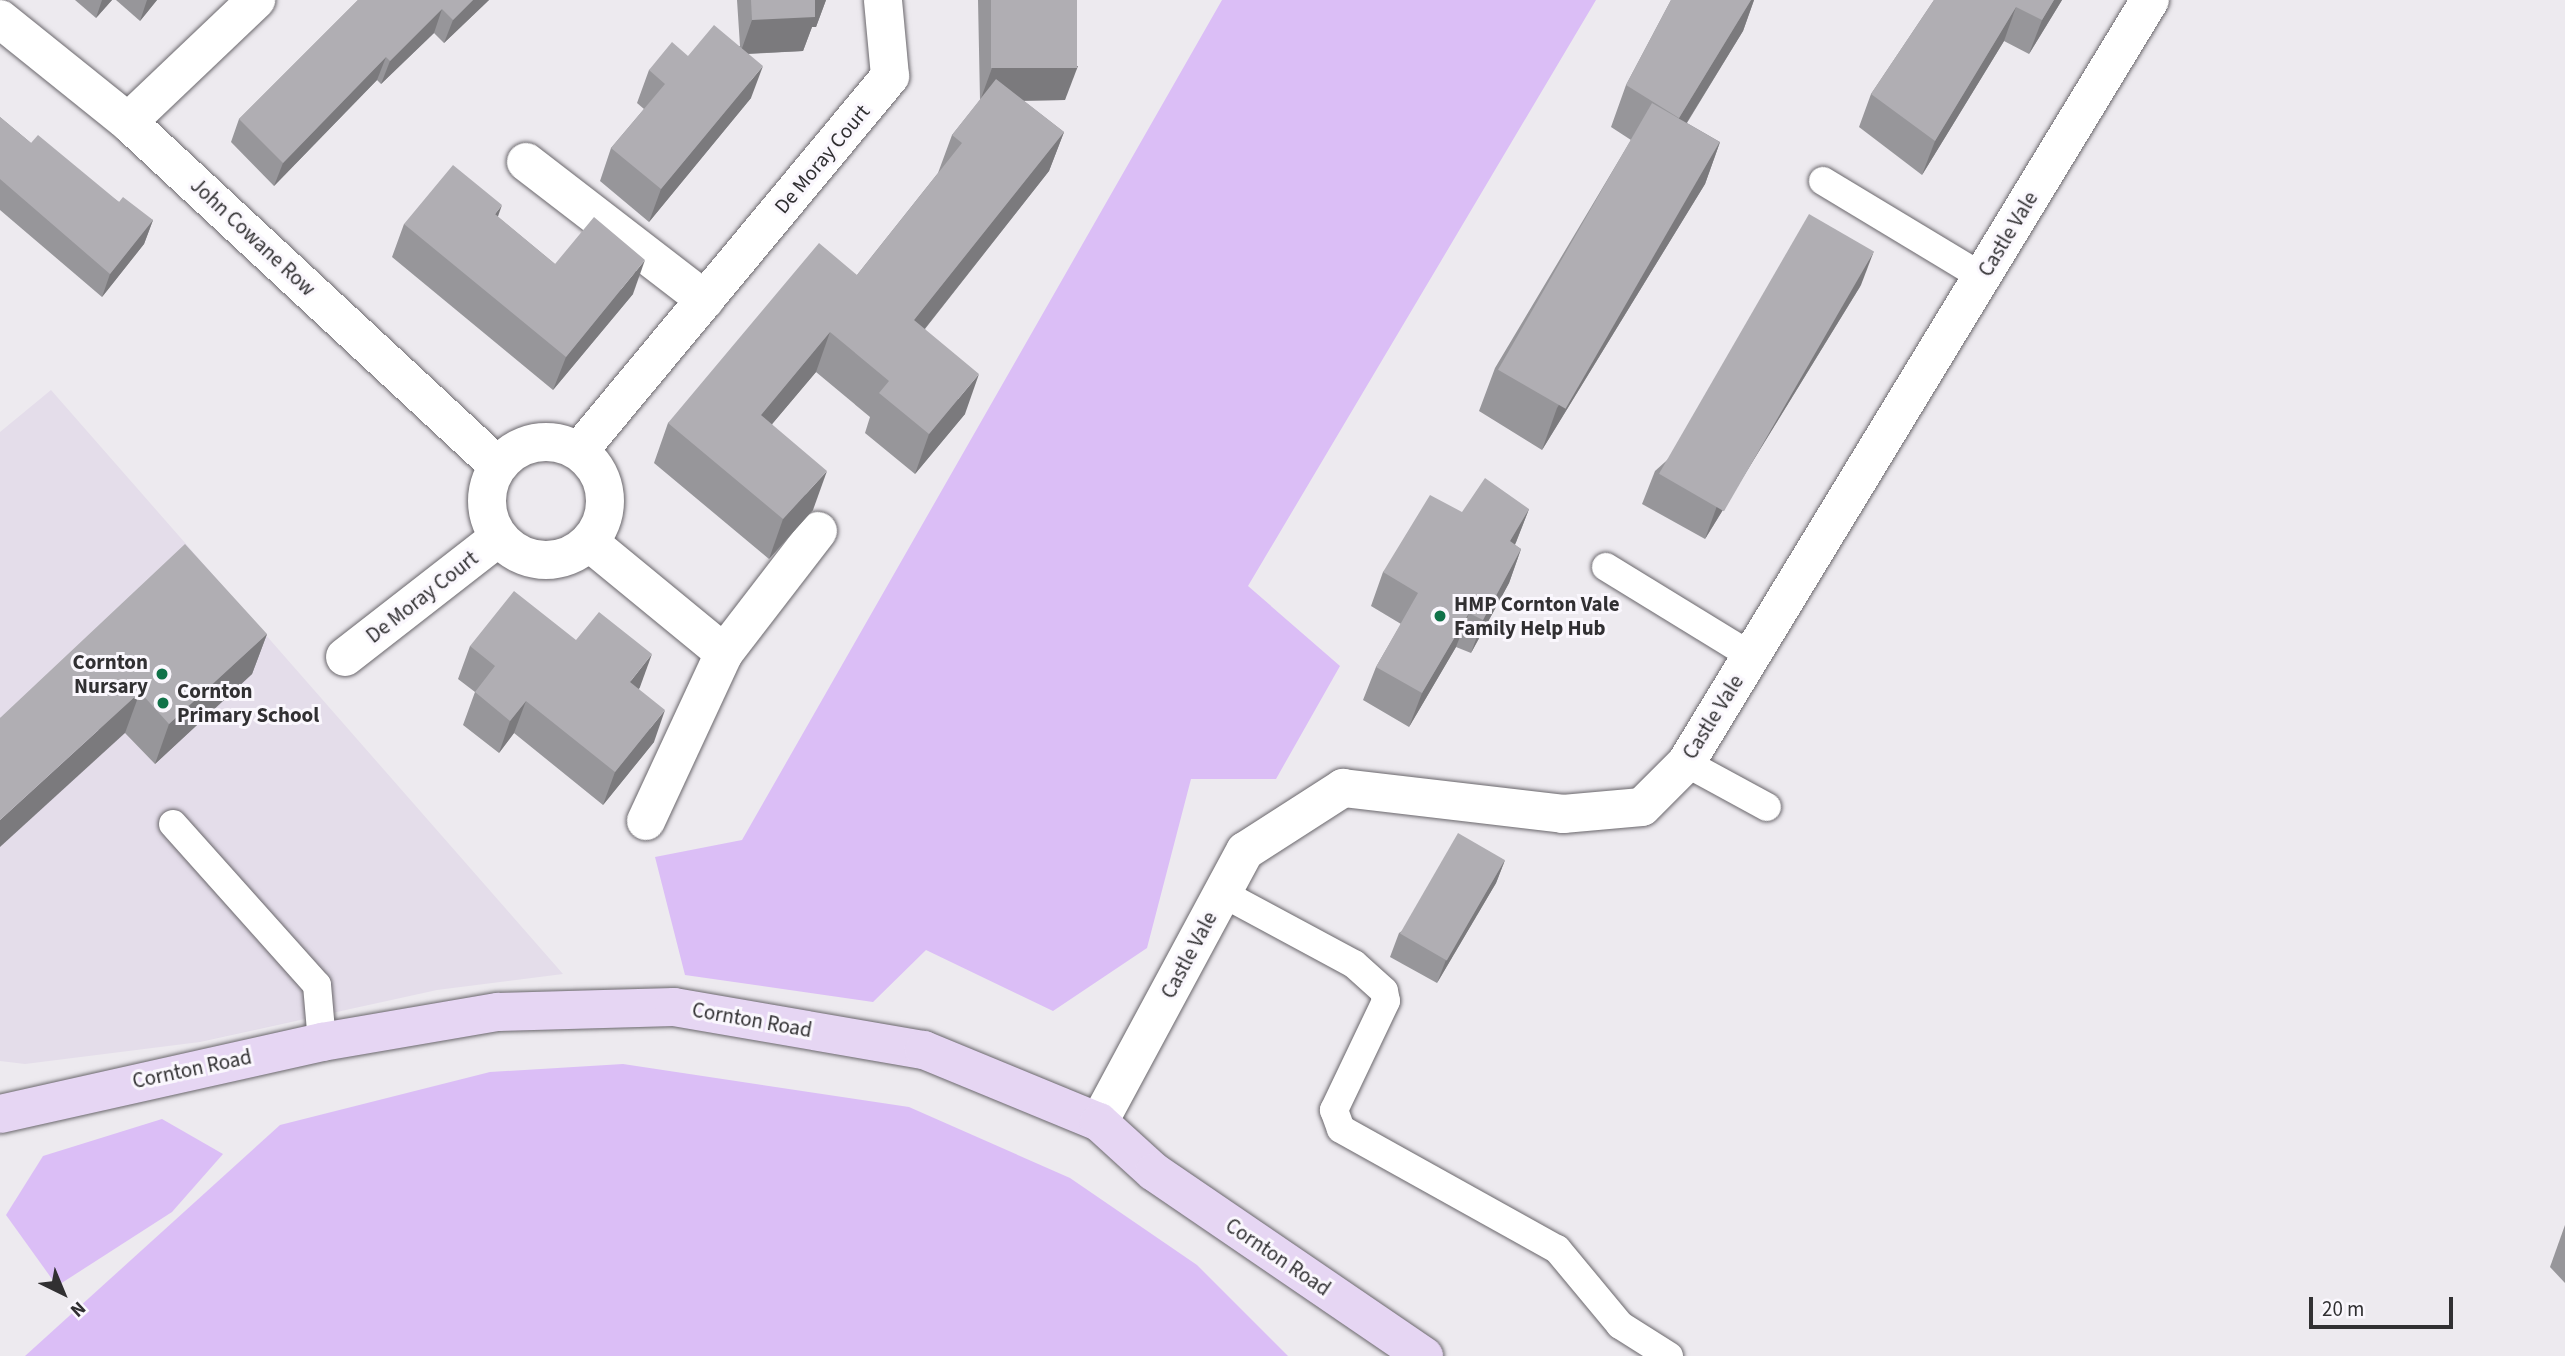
<!DOCTYPE html>
<style>
body{margin:0}
#map{position:relative;width:2565px;height:1356px;overflow:hidden;background:#edeaef;font-family:"Source Sans 3",sans-serif}
div>[style]{position:absolute}
.built>*{inset:0;background:#e4ddea}
.green>*{inset:0;background:#dbbef6}
.roads{filter:drop-shadow(0 0 2px #6a676c) drop-shadow(0 0 2px #6a676c)}
.service>*{height:28px;margin:-14px;padding:0 14px;transform-origin:14px;border-radius:14px;background:#fff}
.minor>*{height:38px;margin:-19px;padding:0 19px;transform-origin:19px;border-radius:19px;background:#fff}
.minor>.ring{margin:-19px;padding:0;box-sizing:content-box;background:none;border:38px solid #fff;border-radius:50%}
.secondary>*{height:38px;margin:-19px;padding:0 19px;transform-origin:19px;border-radius:19px;background:#e6d6f3}
.wall>*{inset:0;background:#97969a}
.shaded-wall>*{inset:0;background:#7b7a7d}
.building>*{inset:0;background:#b0aeb3;transform-origin:0 0}
.dots>*{width:19px;height:19px;translate:-50% -50%;box-sizing:border-box;border:4px solid #faf7fd;border-radius:50%}
span{translate:-50% -50%;white-space:nowrap;text-align:center;line-height:1.15;-webkit-text-stroke:6px #faf7fd;paint-order:stroke}
.street-label{font-size:21px;color:#313032}
.poi-label{font-size:21px;color:#313032;font-weight:700}
.left{translate:0 -50%;text-align:left}
.right{translate:-100% -50%;text-align:right}
.north{position:absolute;left:28px;top:1258px;width:70px;height:70px;-webkit-text-stroke:5px #faf7fd;paint-order:stroke;rotate:137deg;font-size:19px;font-weight:700;line-height:28px;text-align:center;color:#313032}
.north::after{content:'';display:block;margin:auto;width:24px;height:32px;background:#313032;clip-path:polygon(50% 0,100% 100%,50% 72%,0 100%)}
.scale{position:absolute;left:2309px;top:1297px;width:144px;height:32px;box-sizing:border-box;border:4px solid #313032;border-top:0;padding-left:9px;font-size:21px;line-height:24px;white-space:nowrap;color:#313032;-webkit-text-stroke:5px #faf7fd;paint-order:stroke}
</style>
<div id="map">
<div class="built">
<div style="clip-path:polygon(51px 390px,563px 974px,437px 990px,200px 1042px,25px 1064px,0 1061px,0 432px)"></div>
</div>
<div class="green">
<div style="clip-path:polygon(1222px 0,1596px 0,1248px 586px,1340px 666px,1276px 779px,1191px 779px,1147px 948px,1053px 1011px,926px 950px,873px 1002px,685px 975px,655px 857px,742px 840px)"></div>
<div style="clip-path:polygon(623px 1064px,909px 1107px,1070px 1178px,1197px 1265px,1288px 1356px,25px 1356px,280px 1125px,490px 1072px)"></div>
<div style="clip-path:polygon(162px 1119px,223px 1154px,172px 1212px,57px 1286px,6px 1215px,43px 1156px)"></div>
</div>
<div class="roads">
<div class="service">
<div style="left:1823px;top:181px;width:186px;rotate:31.1deg"></div>
<div style="left:1606px;top:567px;width:170px;rotate:31.5deg"></div>
<div style="left:1686px;top:763px;width:92px;rotate:28.5deg"></div>
<div style="left:173px;top:824px;width:216px;rotate:48.2deg"></div>
<div style="left:317px;top:985px;width:57px;rotate:85deg"></div>
<div style="left:1222px;top:893px;width:150px;rotate:28.3deg"></div>
<div style="left:1354px;top:964px;width:40px;rotate:42deg"></div>
<div style="left:1384px;top:991px;width:10px;rotate:79deg"></div>
<div style="left:1386px;top:1001px;width:121px;rotate:115.5deg"></div>
<div style="left:1334px;top:1110px;width:20px;rotate:70deg"></div>
<div style="left:1341px;top:1129px;width:247px;rotate:29.1deg"></div>
<div style="left:1557px;top:1249px;width:99px;rotate:50.3deg"></div>
<div style="left:1620px;top:1325px;width:58px;rotate:32.3deg"></div>
</div>
<div class="minor">
<div style="left:0;top:19px;width:164px;rotate:38.8deg"></div>
<div style="left:128px;top:122px;width:505px;rotate:42.91deg"></div>
<div style="left:128px;top:122px;width:177px;rotate:-43.6deg"></div>
<div style="left:526px;top:162px;width:226px;rotate:37.6deg"></div>
<div class="ring" style="left:487px;top:442px;width:80px;height:80px"></div>
<div style="left:579px;top:451px;width:487px;rotate:-50.3deg"></div>
<div style="left:890px;top:76px;width:76px;rotate:-95.3deg"></div>
<div style="left:589px;top:542px;width:175px;rotate:39.4deg"></div>
<div style="left:345px;top:657px;width:195px;rotate:-37.9deg"></div>
<div style="left:646px;top:821px;width:185px;rotate:-65.1deg"></div>
<div style="left:724px;top:653px;width:154px;rotate:-52.4deg"></div>
<div style="left:1099px;top:1122px;width:308px;rotate:-61.7deg"></div>
<div style="left:1245px;top:851px;width:117px;rotate:-32.7deg"></div>
<div style="left:1343px;top:788px;width:222px;rotate:6.7deg"></div>
<div style="left:1563px;top:814px;width:79px;rotate:-5.1deg"></div>
<div style="left:1642px;top:807px;width:62px;rotate:-45deg"></div>
<div style="left:1686px;top:763px;width:893px;rotate:-58.7deg"></div>
</div>
<div class="secondary">
<div style="left:0;top:1114px;width:330px;rotate:-12.6deg"></div>
<div style="left:322px;top:1042px;width:179px;rotate:-9.7deg"></div>
<div style="left:498px;top:1012px;width:176px;rotate:-1.6deg"></div>
<div style="left:674px;top:1007px;width:254px;rotate:9.8deg"></div>
<div style="left:924px;top:1050px;width:189px;rotate:22.4deg"></div>
<div style="left:1099px;top:1122px;width:74px;rotate:42.3deg"></div>
<div style="left:1154px;top:1172px;width:327px;rotate:34.3deg"></div>
</div>
</div>
<div class="wall">
<div style="clip-path:polygon(75px 0,112px 0,96px 18px)"></div>
<div style="clip-path:polygon(116px 0,157px 0,140px 21px)"></div>
<div style="clip-path:polygon(358px 0,489px 0,444px 43px,434px 33px,381px 84px,377px 80px,274px 186px,231px 142px,239px 119px)"></div>
<div style="clip-path:polygon(737px 0,826px 0,816px 27px,812px 27px,803px 51px,749px 54px,751px 98px,649px 222px,600px 181px,611px 148px,644px 109px,637px 103px,649px 70px,688px 56px,740px 46px)"></div>
<div style="clip-path:polygon(978px 0,1077px 0,1065px 100px,1024px 101px,1064px 132px,1049px 171px,925px 329px,965px 414px,915px 474px,865px 433px,870px 417px,816px 372px,772px 424px,813px 510px,769px 559px,654px 463px,668px 423px,857px 275px,938px 173px,952px 135px,980px 100px)"></div>
<div style="clip-path:polygon(1671px 0,1754px 0,1743px 31px,1687px 123px,1720px 142px,1705px 184px,1542px 450px,1479px 411px,1495px 368px,1631px 140px,1611px 127px,1626px 85px)"></div>
<div style="clip-path:polygon(1934px 0,2062px 0,2029px 54px,2004px 41px,1922px 175px,1859px 127px,1871px 94px)"></div>
<div style="clip-path:polygon(0 117px,31px 143px,119px 202px,153px 220px,144px 244px,102px 297px,0 210px)"></div>
<div style="clip-path:polygon(498px 217px,555px 264px,633px 294px,553px 390px,392px 257px,404px 224px)"></div>
<div style="clip-path:polygon(1861px 285px,1705px 539px,1642px 504px,1655px 471px)"></div>
<div style="clip-path:polygon(1529px 509px,1515px 545px,1521px 549px,1509px 583px,1471px 653px,1456px 647px,1409px 727px,1363px 700px,1376px 667px,1401px 624px,1371px 606px,1383px 572px,1462px 512px)"></div>
<div style="clip-path:polygon(267px 634px,252px 674px,155px 764px,125px 733px,0 718px)"></div>
<div style="clip-path:polygon(576px 640px,640px 687px,639px 689px,654px 742px,603px 805px,514px 733px,499px 753px,463px 725px,475px 692px,458px 679px,470px 646px)"></div>
<div style="clip-path:polygon(1505px 860px,1496px 883px,1437px 983px,1390px 957px,1399px 933px)"></div>
<div style="clip-path:polygon(2565px 1225px,2565px 1283px,2550px 1267px)"></div>
</div>
<div class="shaded-wall">
<div style="clip-path:polygon(102px 0,112px 0,96px 18px)"></div>
<div style="clip-path:polygon(147px 0,157px 0,140px 21px)"></div>
<div style="clip-path:polygon(473px 0,489px 0,444px 43px,453px 20px)"></div>
<div style="clip-path:polygon(812px 0,826px 0,816px 27px,812px 27px,803px 51px,740px 54px,752px 20px)"></div>
<div style="clip-path:polygon(1751px 0,1754px 0,1743px 31px,1663px 161px,1679px 118px)"></div>
<div style="clip-path:polygon(2054px 0,2062px 0,2029px 54px,2042px 20px)"></div>
<div style="clip-path:polygon(2016px 7px,2004px 41px,1922px 175px,1935px 141px)"></div>
<div style="clip-path:polygon(442px 9px,434px 33px,381px 84px,390px 61px)"></div>
<div style="clip-path:polygon(386px 57px,377px 80px,274px 186px,283px 163px)"></div>
<div style="clip-path:polygon(763px 66px,751px 98px,649px 222px,661px 189px)"></div>
<div style="clip-path:polygon(1078px 66px,1065px 100px,980px 101px,992px 68px)"></div>
<div style="clip-path:polygon(1064px 132px,1049px 171px,900px 360px,914px 320px)"></div>
<div style="clip-path:polygon(1720px 142px,1705px 184px,1542px 450px,1557px 408px)"></div>
<div style="clip-path:polygon(502px 205px,490px 239px,495px 214px)"></div>
<div style="clip-path:polygon(153px 220px,144px 244px,102px 297px,110px 274px)"></div>
<div style="clip-path:polygon(1874px 251px,1861px 285px,1705px 539px,1717px 506px)"></div>
<div style="clip-path:polygon(645px 260px,633px 294px,553px 390px,566px 357px)"></div>
<div style="clip-path:polygon(830px 332px,816px 372px,746px 455px,761px 415px)"></div>
<div style="clip-path:polygon(979px 374px,965px 414px,915px 474px,929px 434px)"></div>
<div style="clip-path:polygon(827px 471px,813px 510px,769px 559px,783px 519px)"></div>
<div style="clip-path:polygon(1529px 509px,1516px 542px,1498px 575px,1510px 541px)"></div>
<div style="clip-path:polygon(1521px 549px,1509px 583px,1471px 653px,1483px 620px)"></div>
<div style="clip-path:polygon(1469px 613px,1456px 647px,1409px 727px,1422px 693px)"></div>
<div style="clip-path:polygon(267px 634px,252px 674px,155px 764px,169px 724px)"></div>
<div style="clip-path:polygon(652px 654px,640px 687px,618px 714px,630px 682px)"></div>
<div style="clip-path:polygon(140px 692px,125px 733px,0 847px,0 820px)"></div>
<div style="clip-path:polygon(526px 701px,514px 733px,499px 753px,510px 721px)"></div>
<div style="clip-path:polygon(665px 710px,654px 742px,603px 805px,615px 772px)"></div>
<div style="clip-path:polygon(1505px 860px,1496px 883px,1437px 983px,1446px 960px)"></div>
</div>
<div class="building">
<div style="clip-path:polygon(358px 0,473px 0,453px 20px,442px 9px,390px 61px,386px 57px,283px 163px,239px 119px)"></div>
<div style="clip-path:polygon(751px 0,815px 0,815px 17px,752px 20px)"></div>
<div style="left:991px;top:0;width:86px;height:68px"></div>
<div style="clip-path:polygon(1671px 0,1751px 0,1679px 118px,1626px 85px)"></div>
<div style="clip-path:polygon(1934px 0,2054px 0,2042px 20px,2016px 7px,1935px 141px,1871px 94px)"></div>
<div style="clip-path:polygon(714px 25px,763px 66px,661px 189px,611px 148px,665px 84px,649px 70px,672px 42px,688px 56px)"></div>
<div style="clip-path:polygon(996px 79px,1064px 132px,914px 320px,979px 374px,929px 434px,879px 393px,889px 381px,830px 332px,761px 415px,827px 471px,783px 519px,668px 423px,819px 243px,857px 275px,962px 143px,952px 135px)"></div>
<div style="left:1652px;top:103px;width:78px;height:308px;rotate:30deg"></div>
<div style="clip-path:polygon(0 117px,31px 143px,38px 135px,119px 202px,123px 197px,153px 220px,110px 274px,0 179px)"></div>
<div style="clip-path:polygon(453px 165px,502px 205px,495px 214px,555px 264px,594px 217px,645px 260px,566px 357px,404px 224px)"></div>
<div style="left:1809px;top:214px;width:75px;height:300px;rotate:30deg"></div>
<div style="clip-path:polygon(1485px 478px,1529px 509px,1510px 541px,1521px 549px,1483px 620px,1469px 613px,1422px 693px,1376px 667px,1418px 593px,1383px 572px,1430px 495px,1462px 512px)"></div>
<div style="clip-path:polygon(185px 544px,267px 634px,169px 724px,140px 692px,0 820px,0 718px)"></div>
<div style="clip-path:polygon(514px 591px,576px 640px,599px 612px,652px 654px,630px 682px,665px 710px,615px 772px,526px 701px,510px 721px,475px 692px,495px 666px,470px 646px)"></div>
<div style="left:1458px;top:833px;width:54px;height:116px;rotate:30deg"></div>
</div>
<div class="dots">
<div style="left:1440px;top:616px;background:#107249"></div>
<div style="left:162px;top:674px;background:#107249"></div>
<div style="left:163px;top:703px;background:#107249"></div>
</div>
<div class="street-label">
<span style="left:822px;top:159px;rotate:-50deg">De Moray Court</span>
<span style="left:2008px;top:234px;rotate:-59deg">Castle Vale</span>
<span style="left:253px;top:237px;rotate:43deg">John Cowane Row</span>
<span style="left:422px;top:597px;rotate:-38deg">De Moray Court</span>
<span style="left:1713px;top:717px;rotate:-58deg">Castle Vale</span>
<span style="left:1189px;top:955px;rotate:-62deg">Castle Vale</span>
<span style="left:752px;top:1020px;rotate:10deg">Cornton Road</span>
<span style="left:192px;top:1069px;rotate:-12deg">Cornton Road</span>
<span style="left:1278px;top:1257px;rotate:34deg">Cornton Road</span>
</div>
<div class="poi-label">
<span class="left" style="left:1454px;top:616px">HMP Cornton Vale<br>Family Help Hub</span>
<span class="right" style="left:148px;top:674px">Cornton<br>Nursary</span>
<span class="left" style="left:177px;top:703px">Cornton<br>Primary School</span>
</div>
<div class="north">N</div>
<div class="scale">20 m</div>
</div>
